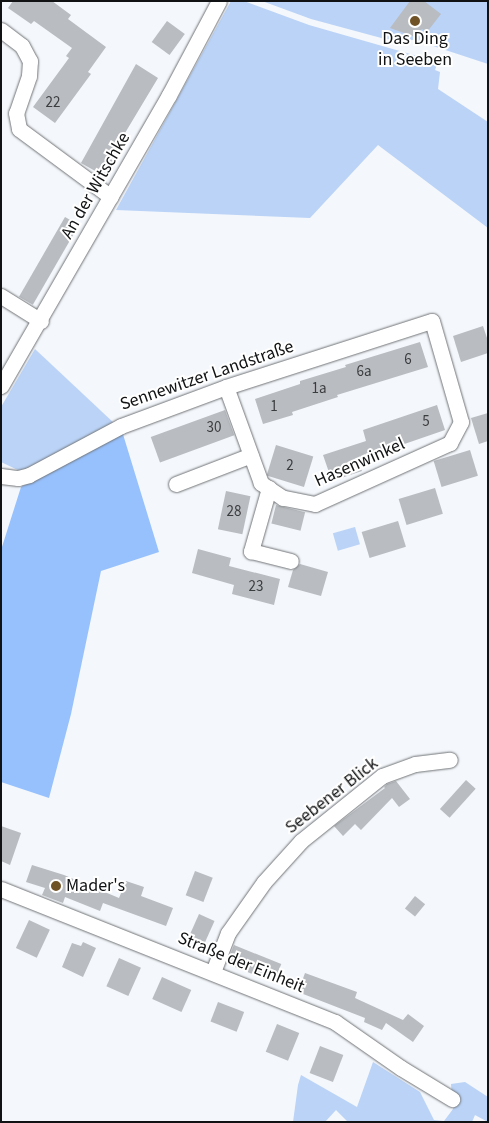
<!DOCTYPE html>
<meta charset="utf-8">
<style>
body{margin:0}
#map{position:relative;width:489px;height:1123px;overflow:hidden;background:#f4f7fb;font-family:"Source Sans 3",sans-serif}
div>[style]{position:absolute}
.green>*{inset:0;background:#bad3f7;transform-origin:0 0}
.forest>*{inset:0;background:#97c1fd}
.building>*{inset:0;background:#b9bcc0;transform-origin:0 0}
.roads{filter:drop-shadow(0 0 1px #707376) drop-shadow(0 0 1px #707376)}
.street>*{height:15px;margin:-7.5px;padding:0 7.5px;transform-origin:7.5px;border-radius:7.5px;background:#fff}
.dots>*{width:14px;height:14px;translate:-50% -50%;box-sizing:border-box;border:2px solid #fff;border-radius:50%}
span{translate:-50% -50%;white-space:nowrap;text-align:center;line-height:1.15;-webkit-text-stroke:4px #fff;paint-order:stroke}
.number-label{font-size:15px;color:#3b3c3e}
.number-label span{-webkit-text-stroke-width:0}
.poi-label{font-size:18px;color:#111213}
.left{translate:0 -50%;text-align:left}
.street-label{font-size:18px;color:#111213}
.frame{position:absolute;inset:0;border:2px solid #111213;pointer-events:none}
</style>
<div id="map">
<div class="green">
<div style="clip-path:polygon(231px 1px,244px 1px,309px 25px,438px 62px,435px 70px,440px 72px,438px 89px,488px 122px,488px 228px,378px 145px,310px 218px,116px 210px)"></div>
<div style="clip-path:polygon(262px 1px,488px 1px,488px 64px,415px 40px,385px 39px,311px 19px)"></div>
<div style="clip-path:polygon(35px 349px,115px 424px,22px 472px,1px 462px,1px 407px)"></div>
<div style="left:355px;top:527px;width:18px;height:23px;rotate:74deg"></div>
<div style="clip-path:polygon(373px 1062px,420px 1092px,434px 1120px,444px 1121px,453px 1109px,451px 1084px,465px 1082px,488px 1097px,488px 1122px,475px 1115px,472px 1122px,348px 1122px,336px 1110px,325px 1122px,293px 1122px,298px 1085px,301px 1075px,357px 1107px)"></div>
</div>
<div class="forest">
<div style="clip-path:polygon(122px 431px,159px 552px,101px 571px,71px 714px,49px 798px,1px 782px,1px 550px,21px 487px)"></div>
</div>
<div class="building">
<div style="clip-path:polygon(13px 1px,52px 1px,71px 15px,68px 19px,106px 47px,88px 72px,91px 74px,55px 123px,33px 107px,69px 58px,66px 56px,72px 48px,34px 21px,31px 24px,8px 8px)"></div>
<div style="clip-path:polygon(410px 1px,424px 1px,441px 14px,427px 32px,422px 29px,415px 37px,390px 28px)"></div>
<div style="left:167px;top:21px;width:22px;height:26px;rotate:36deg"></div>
<div style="clip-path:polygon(136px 64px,158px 78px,125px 133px,128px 135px,104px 176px,81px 163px)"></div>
<div style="left:65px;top:217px;width:16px;height:92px;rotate:30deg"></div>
<div style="clip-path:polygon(483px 326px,488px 341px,488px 353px,461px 362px,453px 336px)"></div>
<div style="clip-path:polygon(420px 342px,428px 367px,337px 395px,338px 397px,292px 412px,293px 415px,263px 424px,255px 399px,300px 384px,300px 381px,346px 367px,345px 365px)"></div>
<div style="clip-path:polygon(437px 405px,445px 430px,358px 460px,362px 471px,332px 481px,323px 455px,366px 441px,363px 430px)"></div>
<div style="left:225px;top:410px;width:27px;height:79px;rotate:70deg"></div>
<div style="clip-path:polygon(488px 413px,488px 441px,479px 444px,471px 418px)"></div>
<div style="left:276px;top:445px;width:39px;height:32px;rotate:17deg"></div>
<div style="left:470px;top:450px;width:27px;height:38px;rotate:73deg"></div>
<div style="left:435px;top:488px;width:27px;height:38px;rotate:73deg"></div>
<div style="left:226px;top:491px;width:25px;height:39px;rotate:12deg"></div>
<div style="left:276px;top:505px;width:30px;height:19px;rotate:14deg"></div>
<div style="left:398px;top:521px;width:27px;height:38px;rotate:73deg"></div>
<div style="clip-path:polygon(198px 549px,231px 558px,229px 566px,280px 579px,274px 605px,232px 594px,234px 585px,192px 573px)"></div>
<div style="clip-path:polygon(300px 564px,328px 572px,321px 596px,288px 587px,293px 570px)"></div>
<div style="left:466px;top:780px;width:13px;height:39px;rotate:42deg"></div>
<div style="clip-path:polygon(396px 781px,410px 799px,399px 807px,392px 798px,361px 830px,355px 824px,343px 836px,334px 826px,385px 788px,384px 787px,387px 784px)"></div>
<div style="clip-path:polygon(1px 826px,21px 833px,10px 865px,1px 861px)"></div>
<div style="clip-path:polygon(32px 865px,64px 875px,119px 898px,126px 881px,144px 887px,141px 896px,173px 908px,166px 926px,103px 903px,100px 911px,65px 897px,63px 903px,42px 895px,45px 888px,26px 882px)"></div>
<div style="left:195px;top:871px;width:19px;height:26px;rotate:21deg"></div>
<div style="left:415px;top:896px;width:13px;height:16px;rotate:39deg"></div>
<div style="left:199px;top:914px;width:17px;height:24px;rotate:24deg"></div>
<div style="left:29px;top:920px;width:23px;height:31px;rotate:25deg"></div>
<div style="clip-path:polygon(83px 942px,96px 948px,83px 977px,62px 967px,72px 943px,81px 946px)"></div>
<div style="left:234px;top:945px;width:51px;height:20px;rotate:22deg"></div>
<div style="left:119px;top:958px;width:24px;height:31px;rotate:24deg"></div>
<div style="clip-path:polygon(305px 973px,357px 992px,355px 998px,403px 1020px,408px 1014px,424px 1026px,413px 1042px,386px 1023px,382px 1030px,364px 1022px,365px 1018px,298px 992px)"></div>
<div style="left:162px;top:977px;width:32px;height:24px;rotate:24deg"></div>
<div style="left:218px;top:1002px;width:28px;height:21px;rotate:21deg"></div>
<div style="left:277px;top:1024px;width:24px;height:30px;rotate:22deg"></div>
<div style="left:320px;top:1046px;width:25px;height:29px;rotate:21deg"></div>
</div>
<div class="roads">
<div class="street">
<div style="left:1px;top:30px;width:26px;rotate:37deg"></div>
<div style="left:22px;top:46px;width:17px;rotate:62deg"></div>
<div style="left:30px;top:61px;width:15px;rotate:94deg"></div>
<div style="left:29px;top:76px;width:39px;rotate:109deg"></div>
<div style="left:16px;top:113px;width:16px;rotate:79deg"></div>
<div style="left:19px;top:129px;width:114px;rotate:36.5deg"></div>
<div style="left:1px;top:296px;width:47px;rotate:32deg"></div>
<div style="left:1px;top:386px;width:336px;rotate:-60deg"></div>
<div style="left:169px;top:95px;width:106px;rotate:-62deg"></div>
<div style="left:1px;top:476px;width:17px;rotate:7deg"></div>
<div style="left:18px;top:478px;width:11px;rotate:-15deg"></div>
<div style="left:29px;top:475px;width:104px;rotate:-28deg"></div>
<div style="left:121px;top:426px;width:112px;rotate:-20.4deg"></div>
<div style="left:226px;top:387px;width:216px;rotate:-17.8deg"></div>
<div style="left:432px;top:321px;width:105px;rotate:74deg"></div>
<div style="left:461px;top:422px;width:24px;rotate:118deg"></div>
<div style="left:450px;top:443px;width:148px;rotate:155.7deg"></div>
<div style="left:315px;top:504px;width:33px;rotate:-169deg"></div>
<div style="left:283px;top:498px;width:27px;rotate:-146deg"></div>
<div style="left:261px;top:483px;width:102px;rotate:-110deg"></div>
<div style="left:176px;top:484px;width:80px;rotate:-21.1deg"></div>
<div style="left:269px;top:488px;width:66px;rotate:105.9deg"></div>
<div style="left:251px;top:551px;width:41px;rotate:14deg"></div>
<div style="left:1px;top:889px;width:360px;rotate:21.7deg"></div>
<div style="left:335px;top:1022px;width:80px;rotate:34.9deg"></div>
<div style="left:401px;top:1068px;width:60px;rotate:31.3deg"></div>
<div style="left:213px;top:972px;width:42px;rotate:-69deg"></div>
<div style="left:228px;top:933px;width:62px;rotate:-54.8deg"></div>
<div style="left:264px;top:882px;width:55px;rotate:-47.9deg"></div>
<div style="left:301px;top:841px;width:104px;rotate:-38.7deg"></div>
<div style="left:382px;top:776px;width:35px;rotate:-20deg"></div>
<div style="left:415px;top:764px;width:35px;rotate:-7deg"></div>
</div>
</div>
<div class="dots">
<div style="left:415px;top:21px;background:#6f5326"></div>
<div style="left:56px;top:886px;background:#6f5326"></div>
</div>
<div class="number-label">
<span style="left:53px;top:103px">22</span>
<span style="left:408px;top:360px">6</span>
<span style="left:364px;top:372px">6a</span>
<span style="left:319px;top:389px">1a</span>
<span style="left:274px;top:407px">1</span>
<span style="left:426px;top:422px">5</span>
<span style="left:214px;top:428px">30</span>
<span style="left:290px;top:466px">2</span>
<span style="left:234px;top:512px">28</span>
<span style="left:256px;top:587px">23</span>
</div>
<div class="poi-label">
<span style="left:415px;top:50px">Das Ding<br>in Seeben</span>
<span class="left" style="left:66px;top:886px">Mader's</span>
</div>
<div class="street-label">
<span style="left:96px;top:186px;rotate:-60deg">An der Witschke</span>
<span style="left:207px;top:376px;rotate:-19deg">Sennewitzer Landstraße</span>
<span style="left:360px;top:463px;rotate:-24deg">Hasenwinkel</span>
<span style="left:332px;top:796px;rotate:-38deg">Seebener Blick</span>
<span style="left:241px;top:963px;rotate:22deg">Straße der Einheit</span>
</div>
<div class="frame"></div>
</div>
